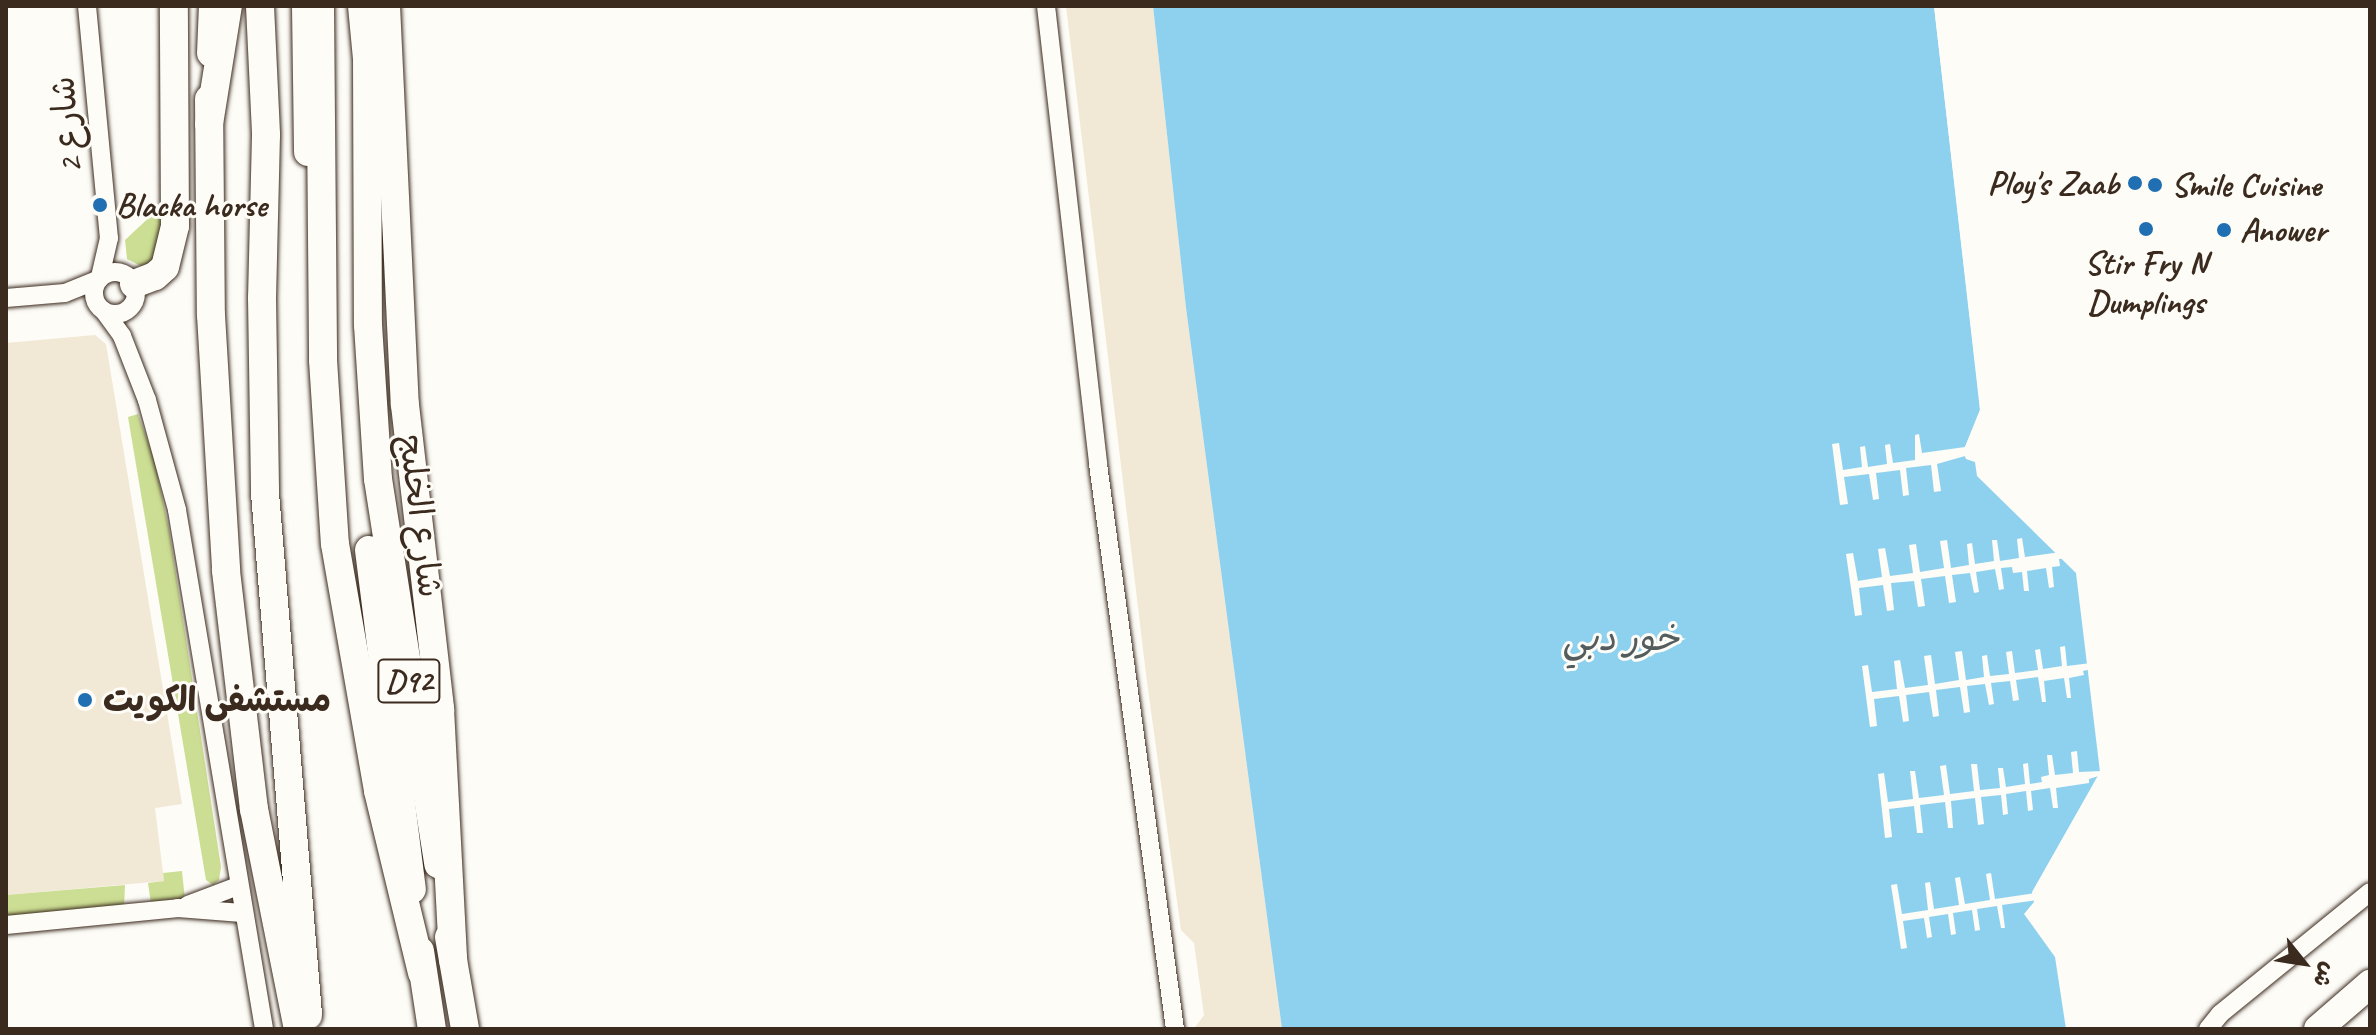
<!DOCTYPE html>
<meta charset="utf-8">
<style>
body{margin:0}
#map{position:relative;width:2376px;height:1035px;overflow:hidden;background:#fdfcf7;font-family:Caveat,"Playpen Sans Arabic",sans-serif}
div>[style]{position:absolute}
.built>*{inset:0;background:#f1e8d6}
.green>*{inset:0;background:#ccde93}
.water>*{inset:0;background:#8ed1ef}
.pier>*{inset:0;background:#fdfcf7}
.roads{filter:drop-shadow(0 0 2px #3b2a1e) drop-shadow(0 0 2px #3b2a1e)}
.minor>*{height:18px;margin:-9px;padding:0 9px;transform-origin:9px;border-radius:9px;background:#fdfcf7}
.minor>.ring{margin:-9px;padding:0;box-sizing:content-box;background:none;border:18px solid #fdfcf7;border-radius:50%}
.primary>*{height:28px;margin:-14px;padding:0 14px;transform-origin:14px;border-radius:14px;background:#fdfcf7}
.trunk>*{height:28px;margin:-14px;padding:0 14px;transform-origin:14px;border-radius:14px;background:#fdfcf7}
.dots>*{width:22px;height:22px;translate:-50% -50%;box-sizing:border-box;border:4px solid #fdfcf7;border-radius:50%}
span{translate:-50% -50%;white-space:nowrap;text-align:center;line-height:1.15;-webkit-text-stroke:6px #fdfcf7;paint-order:stroke}
.shield-label span{padding:2px 6px;background:#fdfcf7;border:2px solid;border-radius:6px;-webkit-text-stroke-width:0}
.shield-label{font-size:32px;color:#3b2a1e;font-weight:700}
.street-label{font-size:34px;color:#3b2a1e}
.poi-label{font-size:34px;color:#3b2a1e;font-weight:700}
.right{translate:-100% -50%;text-align:right}
.left{translate:0 -50%;text-align:left}
.water-label{font-size:36px;color:#545c5d;font-style:italic}
.frame{position:absolute;inset:0;border:8px solid #3b2a1e;pointer-events:none}
.north{position:absolute;left:2264px;top:923px;width:80px;height:80px;-webkit-text-stroke:6px #fdfcf7;paint-order:stroke;rotate:120deg;font-size:22px;font-weight:700;line-height:32px;text-align:center;color:#3b2a1e}
.north::after{content:'';display:block;margin:auto;width:28px;height:36px;background:#3b2a1e;clip-path:polygon(50% 0,100% 100%,50% 72%,0 100%)}
</style>
<div id="map">
<div class="built">
<div style="clip-path:polygon(1066px 6px,1153px 6px,1186px 308px,1282px 1029px,1194px 1029px,1204px 1015px,1194px 943px,1181px 930px,1146px 674px)"></div>
<div style="clip-path:polygon(95px 335px,106px 344px,182px 804px,155px 808px,164px 881px,6px 895px,6px 343px)"></div>
</div>
<div class="green">
<div style="clip-path:polygon(161px 200px,168px 241px,148px 266px,141px 266px,127px 259px,125px 240px,156px 211px)"></div>
<div style="clip-path:polygon(138px 414px,154px 459px,169px 529px,221px 867px,219px 880px,213px 885px,206px 880px,128px 417px)"></div>
<div style="clip-path:polygon(182px 871px,185px 900px,151px 904px,148px 883px,164px 881px,163px 873px)"></div>
<div style="clip-path:polygon(125px 885px,124px 907px,6px 920px,6px 895px)"></div>
</div>
<div class="water">
<div style="clip-path:polygon(1153px 6px,1934px 6px,1979px 397px,1980px 410px,1963px 452px,1966px 459px,1975px 462px,1977px 476px,2076px 573px,2100px 772px,2032px 892px,2034px 902px,2024px 914px,2055px 957px,2066px 1029px,1282px 1029px,1186px 308px)"></div>
</div>
<div class="pier">
<div style="clip-path:polygon(1934px 6px,1938px 6px,1983px 396px,1984px 412px,1968px 452px,1975px 462px,1965px 456px,1937px 464px,1941px 491px,1934px 492px,1931px 465px,1906px 468px,1909px 495px,1903px 496px,1900px 470px,1876px 473px,1879px 499px,1873px 500px,1869px 474px,1844px 477px,1848px 504px,1840px 505px,1832px 444px,1839px 443px,1843px 470px,1862px 467px,1860px 447px,1865px 446px,1868px 467px,1887px 464px,1885px 445px,1890px 444px,1893px 463px,1915px 460px,1915px 435px,1919px 434px,1922px 453px,1965px 447px,1980px 410px)"></div>
<div style="clip-path:polygon(2022px 538px,2025px 557px,2061px 552px,2066px 558px,2059px 559px,2060px 566px,2052px 567px,2054px 587px,2049px 588px,2046px 568px,2027px 571px,2029px 591px,2024px 591px,2022px 572px,2013px 573px,2012px 567px,2001px 568px,2004px 589px,1999px 590px,1995px 569px,1976px 572px,1979px 592px,1974px 593px,1970px 573px,1952px 575px,1956px 602px,1949px 603px,1945px 576px,1921px 579px,1925px 606px,1918px 607px,1914px 581px,1891px 583px,1894px 610px,1887px 611px,1883px 585px,1859px 588px,1862px 615px,1855px 616px,1846px 554px,1853px 553px,1858px 581px,1882px 577px,1878px 549px,1885px 548px,1890px 576px,1913px 573px,1909px 545px,1916px 544px,1920px 572px,1944px 568px,1940px 541px,1947px 540px,1951px 568px,1969px 565px,1967px 544px,1972px 543px,1975px 564px,1994px 561px,1992px 540px,1997px 540px,2000px 561px,2019px 558px,2017px 539px)"></div>
<div style="clip-path:polygon(2065px 646px,2067px 666px,2091px 663px,2091px 669px,2083px 671px,2084px 675px,2069px 678px,2071px 698px,2067px 698px,2064px 678px,2044px 681px,2046px 702px,2042px 702px,2038px 677px,2016px 680px,2019px 700px,2013px 701px,2010px 681px,1991px 683px,1994px 704px,1989px 705px,1985px 684px,1967px 686px,1970px 712px,1964px 713px,1960px 687px,1936px 690px,1939px 716px,1933px 717px,1929px 692px,1906px 695px,1909px 721px,1903px 722px,1899px 696px,1874px 699px,1877px 726px,1870px 727px,1862px 666px,1868px 665px,1872px 692px,1897px 689px,1894px 661px,1900px 660px,1905px 688px,1928px 685px,1924px 656px,1931px 655px,1935px 684px,1959px 680px,1955px 652px,1962px 651px,1966px 680px,1984px 677px,1982px 656px,1987px 655px,1990px 676px,2009px 674px,2006px 652px,2012px 651px,2015px 673px,2038px 670px,2035px 650px,2040px 649px,2043px 669px,2062px 666px,2060px 647px)"></div>
<div style="clip-path:polygon(2077px 751px,2079px 772px,2102px 771px,2102px 775px,2089px 779px,2089px 783px,2056px 788px,2058px 808px,2053px 808px,2050px 788px,2031px 791px,2033px 810px,2028px 811px,2026px 791px,2006px 794px,2008px 814px,2003px 815px,2001px 795px,1981px 797px,1984px 824px,1978px 825px,1975px 798px,1951px 801px,1953px 828px,1948px 828px,1945px 802px,1920px 805px,1923px 833px,1917px 833px,1914px 806px,1889px 809px,1892px 837px,1885px 838px,1878px 774px,1884px 773px,1888px 802px,1913px 799px,1910px 771px,1915px 771px,1919px 798px,1944px 795px,1940px 766px,1946px 765px,1950px 794px,1974px 791px,1971px 764px,1977px 764px,1980px 790px,2000px 788px,1998px 768px,2003px 768px,2006px 787px,2025px 784px,2023px 764px,2028px 763px,2030px 784px,2042px 782px,2041px 777px,2049px 775px,2047px 755px,2052px 755px,2055px 775px,2073px 773px,2071px 752px)"></div>
<div style="clip-path:polygon(1991px 873px,1995px 899px,2036px 893px,2038px 900px,2002px 905px,2005px 928px,2001px 928px,1997px 906px,1977px 909px,1980px 930px,1975px 931px,1972px 910px,1953px 913px,1956px 934px,1951px 935px,1948px 914px,1929px 917px,1932px 937px,1927px 938px,1924px 918px,1903px 921px,1907px 948px,1901px 949px,1891px 885px,1897px 884px,1902px 914px,1928px 910px,1925px 883px,1930px 882px,1934px 909px,1959px 905px,1955px 878px,1960px 877px,1965px 904px,1990px 900px,1986px 874px)"></div>
</div>
<div class="roads">
<div class="minor">
<div style="left:87px;top:6px;width:233px;rotate:84.6deg"></div>
<div style="left:109px;top:238px;width:40px;rotate:103deg"></div>
<div style="left:1046px;top:6px;width:461px;rotate:83.5deg"></div>
<div style="left:1098px;top:464px;width:570px;rotate:82.24deg"></div>
<div class="ring" style="left:94px;top:272px;width:24px;height:24px"></div>
<div style="left:6px;top:298px;width:59px;rotate:-4.8deg"></div>
<div style="left:65px;top:293px;width:37px;rotate:-22deg"></div>
<div style="left:104px;top:311px;width:31px;rotate:54deg"></div>
<div style="left:122px;top:336px;width:69px;rotate:68.7deg"></div>
<div style="left:147px;top:400px;width:114px;rotate:74.7deg"></div>
<div style="left:177px;top:510px;width:526px;rotate:80.48deg"></div>
<div style="left:188px;top:905px;width:53px;rotate:-20.8deg"></div>
<div style="left:6px;top:925px;width:173px;rotate:-5.6deg"></div>
<div style="left:178px;top:908px;width:64px;rotate:4.5deg"></div>
<div style="left:2208px;top:1029px;width:19px;rotate:-51deg"></div>
<div style="left:2220px;top:1014px;width:193px;rotate:-39.1deg"></div>
</div>
<div class="primary">
<div style="left:260px;top:6px;width:129px;rotate:87.3deg"></div>
<div style="left:266px;top:135px;width:163px;rotate:91.4deg"></div>
<div style="left:262px;top:298px;width:195px;rotate:89.1deg"></div>
<div style="left:265px;top:493px;width:524px;rotate:85.29deg"></div>
<div style="left:306px;top:6px;width:146px;rotate:89.2deg"></div>
<div style="left:362px;top:6px;width:53px;rotate:84.6deg"></div>
<div style="left:367px;top:59px;width:266px;rotate:89.8deg"></div>
<div style="left:368px;top:325px;width:154px;rotate:86.3deg"></div>
<div style="left:378px;top:479px;width:390px;rotate:81.1deg"></div>
<div style="left:211px;top:53px;width:47px;rotate:-87.6deg"></div>
<div style="left:209px;top:99px;width:216px;rotate:89.5deg"></div>
<div style="left:211px;top:315px;width:256px;rotate:86.6deg"></div>
<div style="left:226px;top:571px;width:240px;rotate:83.3deg"></div>
<div style="left:254px;top:809px;width:224px;rotate:78.7deg"></div>
<div style="left:134px;top:284px;width:22px;rotate:-21deg"></div>
<div style="left:155px;top:276px;width:13px;rotate:-42deg"></div>
<div style="left:165px;top:267px;width:42px;rotate:-76.3deg"></div>
<div style="left:175px;top:226px;width:220px;rotate:-90.3deg"></div>
<div style="left:369px;top:550px;width:342px;rotate:82.8deg"></div>
<div style="left:449px;top:937px;width:93px;rotate:80.1deg"></div>
<div style="left:420px;top:951px;width:79px;rotate:81.3deg"></div>
<div style="left:2318px;top:1029px;width:69px;rotate:-40.9deg"></div>
</div>
<div class="trunk">
<div style="left:320px;top:6px;width:354px;rotate:89.5deg"></div>
<div style="left:323px;top:360px;width:184px;rotate:86.3deg"></div>
<div style="left:335px;top:544px;width:251px;rotate:80.1deg"></div>
<div style="left:378px;top:791px;width:187px;rotate:76.4deg"></div>
<div style="left:386px;top:6px;width:399px;rotate:87.3deg"></div>
<div style="left:405px;top:405px;width:306px;rotate:83.4deg"></div>
<div style="left:440px;top:709px;width:251px;rotate:87deg"></div>
<div style="left:209px;top:124px;width:120px;rotate:-80.9deg"></div>
</div>
</div>
<div class="dots">
<div style="left:2135px;top:183px;background:#1f6fb2"></div>
<div style="left:2155px;top:185px;background:#1f6fb2"></div>
<div style="left:100px;top:205px;background:#1f6fb2"></div>
<div style="left:2146px;top:229px;background:#1f6fb2"></div>
<div style="left:2224px;top:230px;background:#1f6fb2"></div>
<div style="left:85px;top:700px;background:#1f6fb2"></div>
</div>
<div class="shield-label">
<span style="left:409px;top:681px">D92</span>
</div>
<div class="street-label">
<span style="left:66px;top:125px;rotate:-95deg">شارع 2</span>
<span style="left:421px;top:516px;rotate:83deg">شارع الخليج</span>
</div>
<div class="poi-label">
<span class="right" style="left:2119px;top:183px">Ploy's Zaab</span>
<span class="left" style="left:2171px;top:185px">Smile Cuisine</span>
<span class="left" style="left:116px;top:205px">Blacka horse</span>
<span class="left" style="left:2240px;top:230px">Anower</span>
<span style="left:2146px;top:282px">Stir Fry N<br>Dumplings</span>
<span class="left" style="left:103px;top:700px">مستشفى الكويت</span>
</div>
<div class="water-label">
<span style="left:1621px;top:639px">خور دبي</span>
</div>
<div class="frame"></div>
<div class="north">ش</div>
</div>
